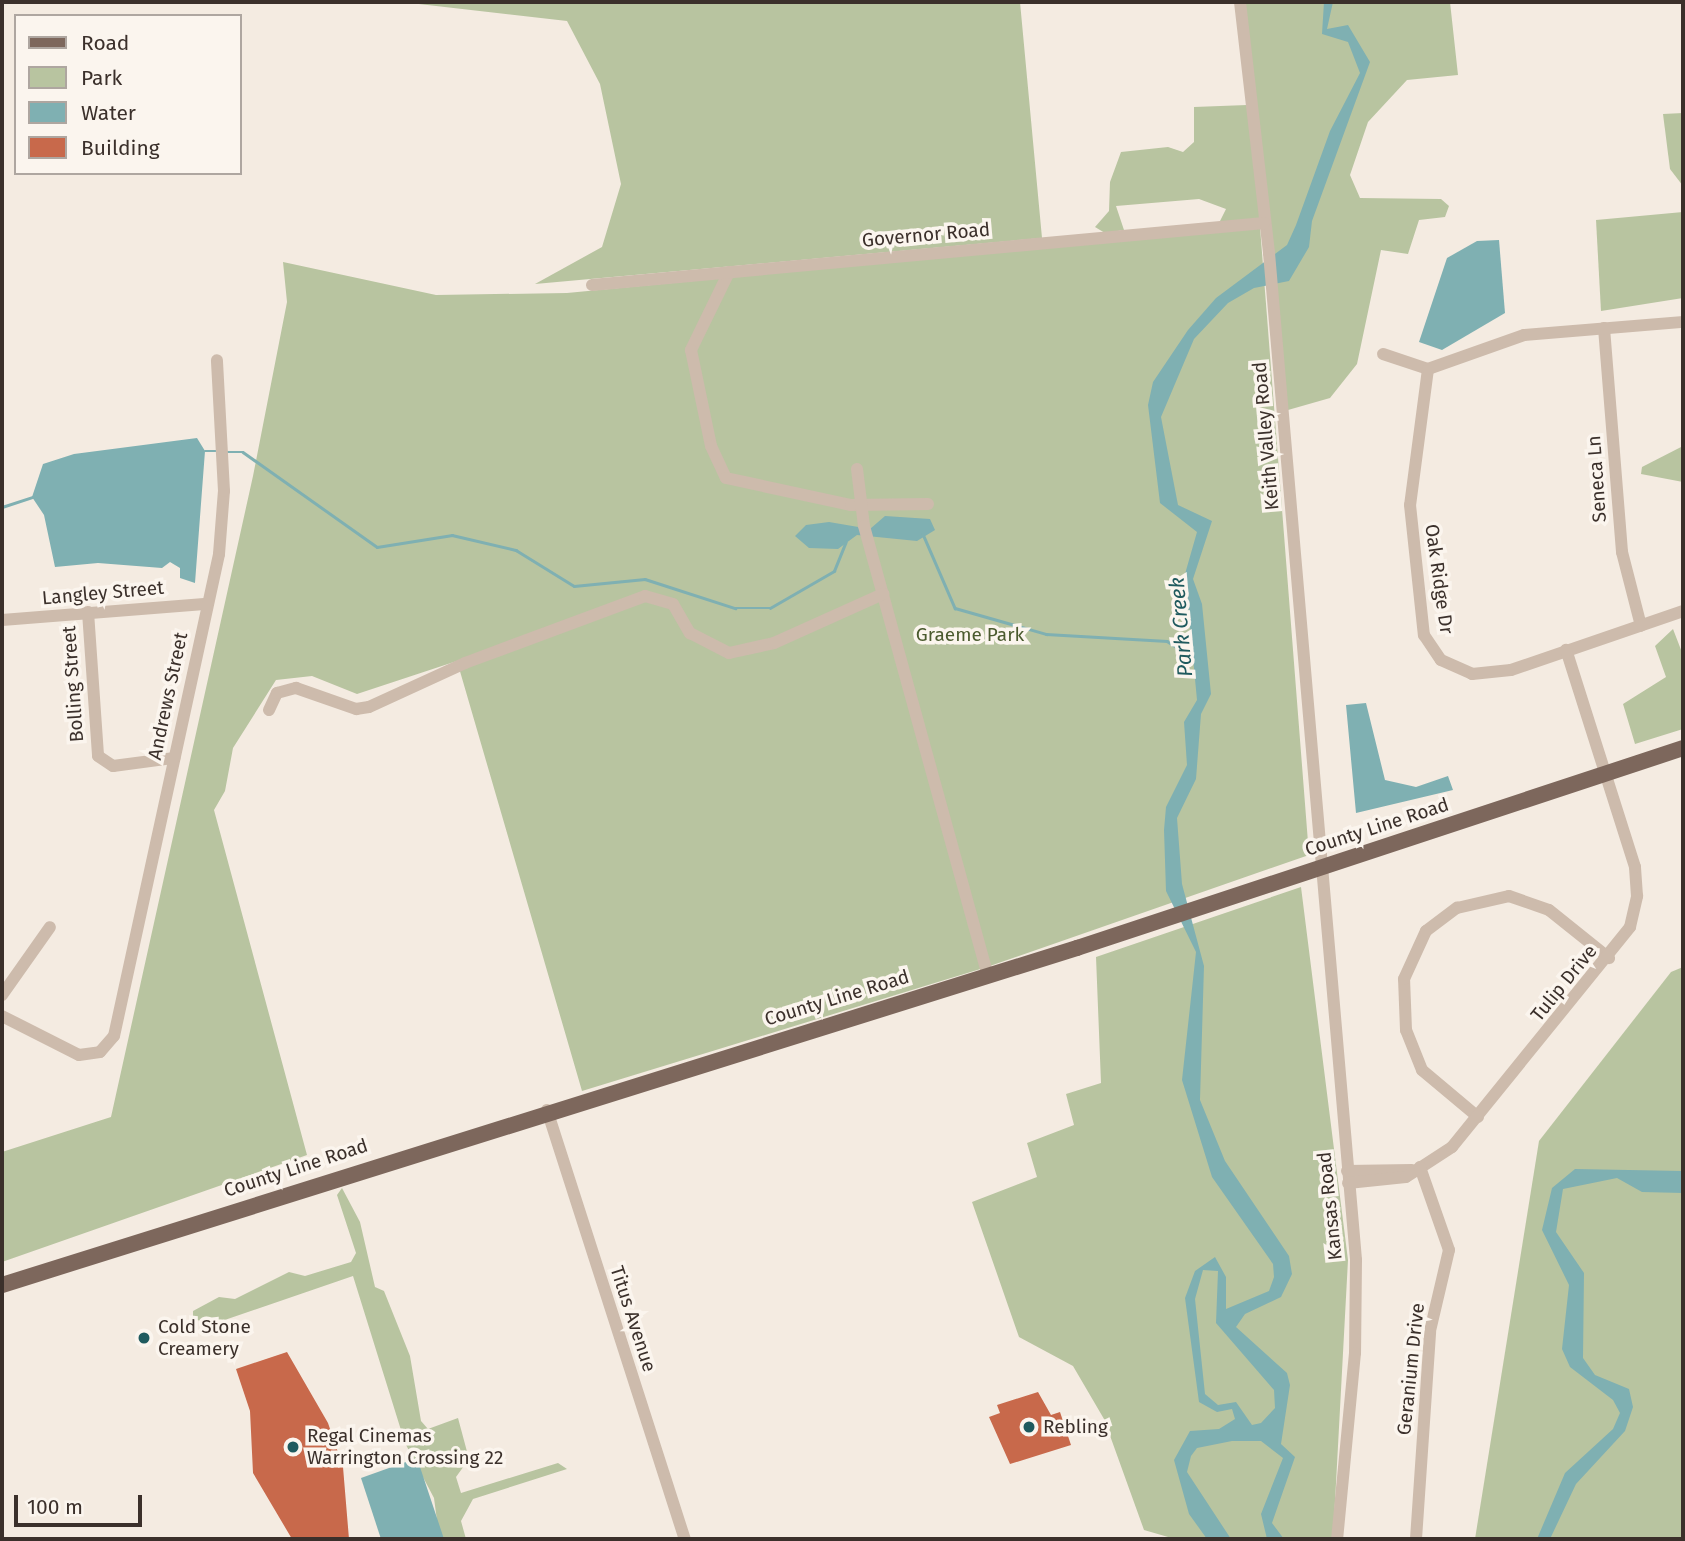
<!DOCTYPE html>
<style>
body{margin:0}
#map{position:relative;width:1685px;height:1541px;overflow:hidden;background:#f4ebe1;font-family:"Fira Sans",sans-serif}
div>[style]{position:absolute}
.green>*{inset:0;background:#b8c4a0}
.water>*{inset:0;background:#7fb0b2}
.stream>*{height:2.5px;margin:-1.25px;padding:0 1.25px;transform-origin:1.25px;border-radius:1.25px;background:#7fb0b2}
.building>*{inset:0;background:#c8694b}
.minor>*{height:12px;margin:-6px;padding:0 6px;transform-origin:6px;border-radius:6px;background:#cdbbac}
.major>*{height:16px;margin:-8px;padding:0 8px;transform-origin:8px;border-radius:8px;background:#7d675c}
.dots>*{width:19px;height:19px;translate:-50% -50%;box-sizing:border-box;border:4px solid #fbf5ee;border-radius:50%}
span{translate:-50% -50%;white-space:nowrap;text-align:center;line-height:1.15;-webkit-text-stroke:7px #fbf5ee;paint-order:stroke}
.street-label{font-size:19px;color:#3b302b}
.park-label{font-size:19px;color:#4a5a2e}
.poi-label{font-size:19px;color:#3b302b}
.left{translate:0 -50%;text-align:left}
.water-label{font-size:21px;color:#1f5a5e;font-style:italic}
.frame{position:absolute;inset:0;border:4px solid #3b302b;pointer-events:none}
.legend{position:absolute;left:14px;top:14px;width:228px;height:161px;box-sizing:border-box;background:#fbf5ee;border:2px solid #aea6a0;margin:0;padding:9px 12px;list-style:none;font-size:21px;color:#3b302b}
.legend li{display:flex;align-items:center;gap:14px;height:35px}
.legend b{width:35px;border:2px solid #aea6a0}
.scale{position:absolute;left:14px;top:1495px;width:128px;height:32px;box-sizing:border-box;border:4px solid #3b302b;border-top:0;padding-left:9px;font-size:21px;line-height:24px;white-space:nowrap;color:#3b302b;-webkit-text-stroke:5px #fbf5ee;paint-order:stroke}
</style>
<div id="map">
<div class="green">
<div style="clip-path:polygon(1020px 2px,1042px 238px,535px 284px,602px 247px,621px 184px,600px 84px,567px 21px,410px 3px)"></div>
<div style="clip-path:polygon(1240px 2px,1450px 2px,1458px 75px,1407px 80px,1368px 122px,1350px 175px,1360px 198px,1441px 199px,1449px 206px,1445px 217px,1419px 220px,1408px 254px,1381px 250px,1357px 364px,1330px 398px,1288px 410px)"></div>
<div style="clip-path:polygon(1247px 105px,1260px 220px,1219px 223px,1226px 209px,1199px 199px,1116px 206px,1124px 230px,1105px 233px,1095px 227px,1109px 211px,1110px 182px,1121px 152px,1168px 147px,1183px 152px,1194px 142px,1194px 107px)"></div>
<div style="clip-path:polygon(1683px 113px,1683px 186px,1670px 169px,1663px 114px)"></div>
<div style="clip-path:polygon(1683px 212px,1683px 298px,1601px 311px,1596px 220px)"></div>
<div style="clip-path:polygon(1260px 227px,1309px 855px,987px 967px,582px 1091px,457px 661px,357px 694px,312px 676px,276px 680px,233px 748px,225px 791px,214px 810px,307px 1155px,2px 1262px,2px 1152px,111px 1117px,253px 476px,287px 302px,283px 262px,436px 295px,567px 293px)"></div>
<div style="clip-path:polygon(1683px 446px,1683px 482px,1641px 474px,1642px 467px)"></div>
<div style="clip-path:polygon(1673px 629px,1683px 655px,1683px 729px,1635px 744px,1623px 704px,1666px 677px,1655px 646px)"></div>
<div style="clip-path:polygon(1301px 887px,1348px 1260px,1333px 1539px,1175px 1539px,1144px 1530px,1104px 1419px,1073px 1366px,1019px 1337px,972px 1202px,1037px 1177px,1027px 1143px,1074px 1125px,1066px 1094px,1101px 1083px,1096px 957px)"></div>
<div style="clip-path:polygon(1683px 967px,1683px 1539px,1475px 1539px,1539px 1141px,1671px 972px)"></div>
<div style="clip-path:polygon(342px 1188px,360px 1222px,375px 1287px,384px 1291px,410px 1356px,421px 1421px,428px 1429px,458px 1418px,469px 1459px,456px 1477px,461px 1493px,558px 1463px,567px 1469px,473px 1499px,461px 1521px,466px 1539px,444px 1539px,438px 1528px,434px 1498px,405px 1443px,353px 1276px,213px 1324px,193px 1319px,193px 1311px,219px 1297px,235px 1299px,289px 1272px,305px 1276px,351px 1262px,356px 1253px,337px 1195px)"></div>
</div>
<div class="water">
<div style="clip-path:polygon(evenodd,1324px 2px,1333px 2px,1327px 29px,1348px 25px,1370px 62px,1312px 221px,1309px 247px,1289px 281px,1254px 288px,1228px 303px,1194px 339px,1161px 417px,1178px 505px,1212px 521px,1193px 579px,1202px 604px,1211px 694px,1201px 714px,1196px 779px,1177px 818px,1182px 884px,1204px 966px,1200px 1100px,1225px 1161px,1289px 1256px,1292px 1274px,1281px 1297px,1245px 1314px,1236px 1327px,1287px 1373px,1290px 1385px,1281px 1444px,1295px 1457px,1272px 1523px,1284px 1539px,1267px 1539px,1261px 1514px,1283px 1458px,1261px 1441px,1232px 1441px,1197px 1448px,1191px 1456px,1187px 1472px,1231px 1539px,1207px 1539px,1189px 1514px,1174px 1460px,1190px 1431px,1219px 1429px,1235px 1419px,1232px 1409px,1217px 1412px,1199px 1402px,1185px 1298px,1195px 1271px,1215px 1257px,1226px 1277px,1226px 1309px,1269px 1291px,1274px 1277px,1273px 1264px,1212px 1177px,1182px 1080px,1196px 952px,1166px 891px,1164px 830px,1166px 807px,1187px 765px,1184px 722px,1197px 700px,1185px 574px,1197px 532px,1160px 503px,1148px 405px,1153px 382px,1188px 330px,1216px 298px,1287px 245px,1296px 225px,1330px 131px,1360px 73px,1348px 42px,1322px 34px,1324px 2px,1203px 1270px,1218px 1271px,1216px 1323px,1274px 1390px,1275px 1408px,1261px 1423px,1252px 1425px,1236px 1402px,1218px 1405px,1205px 1394px,1195px 1299px,1203px 1270px)"></div>
<div style="clip-path:polygon(1499px 240px,1505px 313px,1442px 350px,1419px 342px,1447px 258px,1477px 241px)"></div>
<div style="clip-path:polygon(197px 438px,205px 451px,195px 583px,180px 578px,180px 568px,170px 562px,162px 568px,98px 563px,55px 567px,44px 515px,32px 497px,43px 464px,74px 454px)"></div>
<div style="clip-path:polygon(885px 516px,930px 519px,935px 530px,917px 541px,857px 535px,838px 549px,809px 548px,795px 536px,806px 525px,829px 522px,870px 529px)"></div>
<div style="clip-path:polygon(1366px 703px,1385px 780px,1416px 787px,1448px 776px,1453px 790px,1356px 813px,1346px 705px)"></div>
<div style="clip-path:polygon(1575px 1169px,1683px 1171px,1683px 1193px,1642px 1192px,1617px 1178px,1563px 1189px,1556px 1232px,1584px 1273px,1583px 1358px,1595px 1375px,1629px 1389px,1633px 1407px,1625px 1431px,1576px 1484px,1550px 1539px,1537px 1539px,1565px 1473px,1613px 1429px,1620px 1413px,1613px 1400px,1570px 1367px,1562px 1349px,1569px 1285px,1542px 1230px,1552px 1188px)"></div>
<div style="clip-path:polygon(417px 1458px,444px 1539px,381px 1539px,361px 1478px)"></div>
</div>
<div class="stream">
<div style="left:205px;top:451px;width:14px"></div>
<div style="left:226px;top:452px;width:17px"></div>
<div style="left:243px;top:452px;width:164px;rotate:35.3deg"></div>
<div style="left:377px;top:547px;width:76px;rotate:-9.1deg"></div>
<div style="left:452px;top:535px;width:66px;rotate:13.2deg"></div>
<div style="left:516px;top:550px;width:68px;rotate:31.8deg"></div>
<div style="left:574px;top:586px;width:71px;rotate:-5.6deg"></div>
<div style="left:645px;top:579px;width:95px;rotate:17.9deg"></div>
<div style="left:735px;top:608px;width:35px"></div>
<div style="left:770px;top:608px;width:74px;rotate:-30deg"></div>
<div style="left:834px;top:571px;width:31px;rotate:-68deg"></div>
<div style="left:2px;top:507px;width:32px;rotate:-18deg"></div>
<div style="left:923px;top:534px;width:81px;rotate:66.6deg"></div>
<div style="left:955px;top:608px;width:95px;rotate:15.9deg"></div>
<div style="left:1046px;top:634px;width:121px;rotate:3.3deg"></div>
<div style="left:1167px;top:641px;width:13px;rotate:32deg"></div>
<div style="left:1178px;top:648px;width:23px;rotate:-34deg"></div>
</div>
<div class="building">
<div style="clip-path:polygon(287px 1352px,328px 1423px,343px 1467px,349px 1539px,292px 1539px,253px 1473px,250px 1411px,236px 1369px)"></div>
<div style="clip-path:polygon(1038px 1392px,1051px 1415px,1060px 1412px,1071px 1445px,1010px 1464px,989px 1417px,1000px 1413px,997px 1405px)"></div>
</div>
<div class="minor">
<div style="left:1240px;top:2px;width:253px;rotate:83.4deg"></div>
<div style="left:1269px;top:253px;width:1011px;rotate:85.06deg"></div>
<div style="left:1356px;top:1260px;width:93px;rotate:90.6deg"></div>
<div style="left:1355px;top:1353px;width:187px;rotate:95.5deg"></div>
<div style="left:729px;top:272px;width:87px;rotate:116deg"></div>
<div style="left:691px;top:350px;width:98px;rotate:78.2deg"></div>
<div style="left:711px;top:446px;width:35px;rotate:65deg"></div>
<div style="left:726px;top:478px;width:128px;rotate:12.2deg"></div>
<div style="left:851px;top:505px;width:77px;rotate:-0.7deg"></div>
<div style="left:592px;top:285px;width:675px;rotate:-5.27deg"></div>
<div style="left:1604px;top:328px;width:225px;rotate:85.4deg"></div>
<div style="left:1622px;top:552px;width:76px;rotate:75.6deg"></div>
<div style="left:1383px;top:354px;width:47px;rotate:18.4deg"></div>
<div style="left:1428px;top:369px;width:137px;rotate:97.5deg"></div>
<div style="left:1410px;top:505px;width:131px;rotate:83.9deg"></div>
<div style="left:1424px;top:635px;width:30px;rotate:56deg"></div>
<div style="left:1441px;top:660px;width:34px;rotate:24deg"></div>
<div style="left:1472px;top:674px;width:39px;rotate:-6deg"></div>
<div style="left:1511px;top:670px;width:182px;rotate:-18.9deg"></div>
<div style="left:1428px;top:369px;width:102px;rotate:-19.5deg"></div>
<div style="left:1524px;top:335px;width:160px;rotate:-4.7deg"></div>
<div style="left:857px;top:469px;width:57px;rotate:83deg"></div>
<div style="left:864px;top:526px;width:466px;rotate:74.6deg"></div>
<div style="left:88px;top:612px;width:144px;rotate:86deg"></div>
<div style="left:98px;top:756px;width:18px;rotate:34deg"></div>
<div style="left:113px;top:766px;width:62px;rotate:-7.5deg"></div>
<div style="left:2px;top:620px;width:206px;rotate:-4.5deg"></div>
<div style="left:269px;top:710px;width:19px;rotate:-65deg"></div>
<div style="left:277px;top:693px;width:20px;rotate:-15deg"></div>
<div style="left:296px;top:688px;width:64px;rotate:19.3deg"></div>
<div style="left:356px;top:709px;width:13px;rotate:-9deg"></div>
<div style="left:369px;top:707px;width:106px;rotate:-24.6deg"></div>
<div style="left:465px;top:663px;width:192px;rotate:-20.4deg"></div>
<div style="left:645px;top:596px;width:29px;rotate:16deg"></div>
<div style="left:673px;top:604px;width:34px;rotate:60deg"></div>
<div style="left:690px;top:633px;width:44px;rotate:27.1deg"></div>
<div style="left:729px;top:653px;width:46px;rotate:-12.5deg"></div>
<div style="left:774px;top:643px;width:120px;rotate:-24.2deg"></div>
<div style="left:2px;top:995px;width:83px;rotate:-54.8deg"></div>
<div style="left:2px;top:1016px;width:86px;rotate:26.9deg"></div>
<div style="left:79px;top:1055px;width:21px;rotate:-8deg"></div>
<div style="left:100px;top:1052px;width:21px;rotate:-49deg"></div>
<div style="left:114px;top:1036px;width:493px;rotate:-77.7deg"></div>
<div style="left:219px;top:554px;width:63px;rotate:-85.5deg"></div>
<div style="left:224px;top:491px;width:131px;rotate:-93.1deg"></div>
<div style="left:547px;top:1110px;width:451px;rotate:72.2deg"></div>
<div style="left:1478px;top:1117px;width:73px;rotate:-140deg"></div>
<div style="left:1422px;top:1070px;width:43px;rotate:-111.8deg"></div>
<div style="left:1406px;top:1030px;width:51px;rotate:-92.2deg"></div>
<div style="left:1404px;top:979px;width:53px;rotate:-65.4deg"></div>
<div style="left:1426px;top:931px;width:39px;rotate:-37deg"></div>
<div style="left:1457px;top:908px;width:53px;rotate:-13deg"></div>
<div style="left:1509px;top:896px;width:42px;rotate:19.3deg"></div>
<div style="left:1549px;top:910px;width:77px;rotate:38.7deg"></div>
<div style="left:1347px;top:1171px;width:65px;rotate:-0.9deg"></div>
<div style="left:1348px;top:1183px;width:58px;rotate:-5.9deg"></div>
<div style="left:1406px;top:1177px;width:55px;rotate:-33.1deg"></div>
<div style="left:1452px;top:1147px;width:283px;rotate:-51deg"></div>
<div style="left:1630px;top:927px;width:32px;rotate:-77deg"></div>
<div style="left:1637px;top:896px;width:29px;rotate:-94deg"></div>
<div style="left:1635px;top:867px;width:228px;rotate:-107.6deg"></div>
<div style="left:1416px;top:1539px;width:208px;rotate:-86.1deg"></div>
<div style="left:1430px;top:1331px;width:83px;rotate:-76.8deg"></div>
<div style="left:1449px;top:1250px;width:88px;rotate:-109.3deg"></div>
</div>
<div class="major">
<div style="left:2px;top:1285px;width:1127px;rotate:-17.41deg"></div>
<div style="left:1077px;top:948px;width:638px;rotate:-18.26deg"></div>
</div>
<div class="dots">
<div style="left:144px;top:1338px;background:#1f5a5e"></div>
<div style="left:1029px;top:1427px;background:#1f5a5e"></div>
<div style="left:293px;top:1447px;background:#1f5a5e"></div>
</div>
<div class="street-label">
<span style="left:926px;top:235px;rotate:-5deg">Governor Road</span>
<span style="left:1266px;top:436px;rotate:-95deg">Keith Valley Road</span>
<span style="left:1597px;top:479px;rotate:-94deg">Seneca Ln</span>
<span style="left:1439px;top:579px;rotate:82deg">Oak Ridge Dr</span>
<span style="left:103px;top:593px;rotate:-5deg">Langley Street</span>
<span style="left:73px;top:684px;rotate:-94deg">Bolling Street</span>
<span style="left:168px;top:696px;rotate:-78deg">Andrews Street</span>
<span style="left:1377px;top:827px;rotate:-18deg">County Line Road</span>
<span style="left:1564px;top:983px;rotate:-51deg">Tulip Drive</span>
<span style="left:837px;top:998px;rotate:-17deg">County Line Road</span>
<span style="left:296px;top:1168px;rotate:-18deg">County Line Road</span>
<span style="left:1330px;top:1206px;rotate:-96deg">Kansas Road</span>
<span style="left:633px;top:1319px;rotate:72deg">Titus Avenue</span>
<span style="left:1411px;top:1369px;rotate:-84deg">Geranium Drive</span>
</div>
<div class="park-label">
<span style="left:970px;top:635px">Graeme Park</span>
</div>
<div class="poi-label">
<span class="left" style="left:158px;top:1338px">Cold Stone<br>Creamery</span>
<span class="left" style="left:1043px;top:1427px">Rebling</span>
<span class="left" style="left:307px;top:1447px">Regal Cinemas<br>Warrington Crossing 22</span>
</div>
<div class="water-label">
<span style="left:1181px;top:627px;rotate:-95deg">Park Creek</span>
</div>
<div class="frame"></div>
<ul class="legend">
<li><b style="height:9px;background:#7d675c"></b>Road</li>
<li><b style="height:19px;background:#b8c4a0"></b>Park</li>
<li><b style="height:19px;background:#7fb0b2"></b>Water</li>
<li><b style="height:19px;background:#c8694b"></b>Building</li>
</ul>
<div class="scale">100 m</div>
</div>
